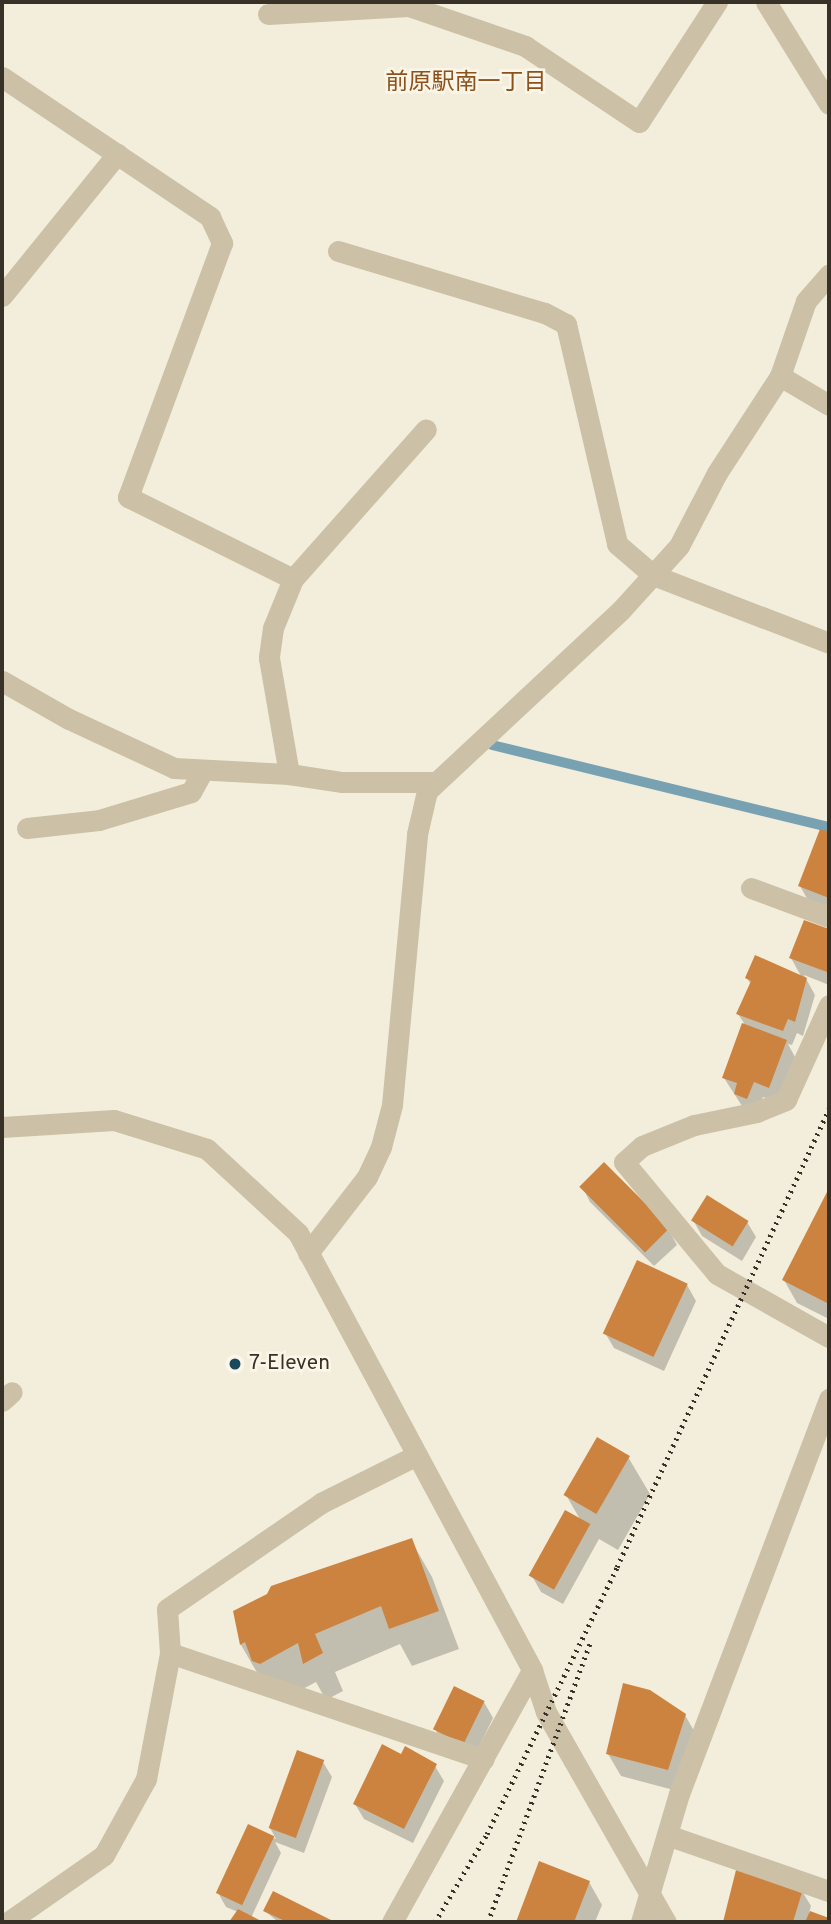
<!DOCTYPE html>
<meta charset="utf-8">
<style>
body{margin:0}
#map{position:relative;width:831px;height:1924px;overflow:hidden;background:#f3eedb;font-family:Overpass,"Noto Sans JP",sans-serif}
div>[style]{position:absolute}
.shadow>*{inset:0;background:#0003}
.stream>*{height:10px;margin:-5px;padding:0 5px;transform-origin:5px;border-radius:5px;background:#78a2b2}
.building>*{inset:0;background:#cd8340;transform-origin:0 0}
.minor>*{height:21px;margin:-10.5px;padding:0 10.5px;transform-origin:10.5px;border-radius:10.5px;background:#ccc1a6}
.rail>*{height:5px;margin-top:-2.5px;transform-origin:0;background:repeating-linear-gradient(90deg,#383128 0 2px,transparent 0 7px)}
.dots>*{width:19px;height:19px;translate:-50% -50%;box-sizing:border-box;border:4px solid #fbf6e8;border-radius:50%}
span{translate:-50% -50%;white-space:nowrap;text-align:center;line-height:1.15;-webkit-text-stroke:5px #fbf6e8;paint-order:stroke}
.poi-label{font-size:21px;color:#383128}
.left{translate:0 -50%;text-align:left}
.neighbourhood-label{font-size:23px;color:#8c511c}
.frame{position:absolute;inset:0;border:4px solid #383128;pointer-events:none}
</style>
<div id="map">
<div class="shadow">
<div style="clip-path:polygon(821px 831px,829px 834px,829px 909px,809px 902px,800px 886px)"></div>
<div style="clip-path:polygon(805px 922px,829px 931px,829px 985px,804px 975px,815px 995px,803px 1036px,797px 1033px,792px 1045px,788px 1044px,795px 1057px,778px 1102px,763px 1097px,756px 1113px,744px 1109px,724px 1078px,744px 1023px,738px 1014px,751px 985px,747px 978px,802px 978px,791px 958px)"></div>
<div style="clip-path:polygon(582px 1186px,668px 1229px,677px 1245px,654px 1266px,590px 1202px)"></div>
<div style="clip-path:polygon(828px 1195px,829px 1195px,829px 1319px,797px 1303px,784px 1280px)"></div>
<div style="clip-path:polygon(693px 1220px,747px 1222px,756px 1237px,742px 1261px,702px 1236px)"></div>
<div style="clip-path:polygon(687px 1285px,696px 1301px,664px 1371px,614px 1348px,605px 1333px)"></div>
<div style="clip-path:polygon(628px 1457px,650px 1494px,618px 1550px,599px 1539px,563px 1604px,541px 1592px,532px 1576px,581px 1521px,566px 1495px)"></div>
<div style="clip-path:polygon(411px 1540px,432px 1577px,459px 1649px,412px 1666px,400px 1644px,335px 1672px,343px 1691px,326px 1700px,316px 1682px,282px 1700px,262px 1681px,241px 1645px,235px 1612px)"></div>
<div style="clip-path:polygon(484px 1702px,493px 1718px,473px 1759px,444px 1745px,435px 1729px)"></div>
<div style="clip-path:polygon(685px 1715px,698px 1738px,681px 1792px,621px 1776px,608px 1754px)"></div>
<div style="clip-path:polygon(402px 1757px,435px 1766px,444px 1781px,413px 1843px,364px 1819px,355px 1804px)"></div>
<div style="clip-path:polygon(323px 1762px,332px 1777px,304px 1853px,275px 1842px,281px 1853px,251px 1918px,259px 1922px,232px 1922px,238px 1912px,226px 1907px,217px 1891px,248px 1826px,276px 1839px,270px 1828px)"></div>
<div style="clip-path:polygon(540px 1863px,589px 1882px,602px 1905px,595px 1922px,517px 1922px)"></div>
<div style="clip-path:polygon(737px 1872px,802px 1891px,811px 1906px,809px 1913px,829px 1922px,725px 1922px)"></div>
<div style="clip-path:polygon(274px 1894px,331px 1922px,278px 1922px,265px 1911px)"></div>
</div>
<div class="stream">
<div style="left:492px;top:745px;width:347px;rotate:13.7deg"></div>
</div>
<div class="building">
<div style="clip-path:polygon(820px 829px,829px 832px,829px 898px,798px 886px)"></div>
<div style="clip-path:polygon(804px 920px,829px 929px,827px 972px,789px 958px)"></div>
<div style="clip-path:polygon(755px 955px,807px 978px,795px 1022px,788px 1019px,783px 1031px,736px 1014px,751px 981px,745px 978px)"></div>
<div style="clip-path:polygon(742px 1023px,787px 1040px,769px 1088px,754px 1082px,747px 1099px,734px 1094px,737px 1083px,722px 1078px)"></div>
<div style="left:604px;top:1162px;width:93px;height:35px;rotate:45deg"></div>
<div style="clip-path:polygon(827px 1192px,829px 1193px,829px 1304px,782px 1280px)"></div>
<div style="left:707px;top:1195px;width:49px;height:30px;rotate:32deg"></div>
<div style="left:637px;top:1260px;width:56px;height:81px;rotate:25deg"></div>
<div style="left:597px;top:1437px;width:38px;height:67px;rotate:30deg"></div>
<div style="left:565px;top:1510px;width:29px;height:75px;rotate:29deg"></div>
<div style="clip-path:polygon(412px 1538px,439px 1611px,389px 1629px,381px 1606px,315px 1634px,323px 1653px,303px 1664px,298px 1643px,260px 1664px,252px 1661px,245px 1642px,240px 1645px,233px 1611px,267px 1594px,271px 1586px)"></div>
<div style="clip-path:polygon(623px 1683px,650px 1690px,686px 1714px,668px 1770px,606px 1754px)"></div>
<div style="left:454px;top:1686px;width:34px;height:48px;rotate:26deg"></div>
<div style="clip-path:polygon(382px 1744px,401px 1754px,405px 1746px,437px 1764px,404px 1829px,353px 1804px)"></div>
<div style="left:297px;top:1750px;width:29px;height:83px;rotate:20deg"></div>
<div style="left:248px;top:1824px;width:29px;height:76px;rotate:25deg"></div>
<div style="clip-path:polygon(539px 1861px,590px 1881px,574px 1922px,516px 1922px)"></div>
<div style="clip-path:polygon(736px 1870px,803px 1889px,793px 1922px,723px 1922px)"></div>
<div style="clip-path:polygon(273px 1891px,335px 1922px,287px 1922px,263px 1911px)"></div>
<div style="clip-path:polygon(238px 1909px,263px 1922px,229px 1922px)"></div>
<div style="clip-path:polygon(810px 1911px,829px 1918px,829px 1922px,805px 1922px)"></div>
</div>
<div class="minor">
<div style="left:766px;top:2px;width:120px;rotate:58.3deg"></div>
<div style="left:268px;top:14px;width:141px;rotate:-3.2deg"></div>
<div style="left:409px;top:6px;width:123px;rotate:19deg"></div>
<div style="left:525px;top:46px;width:137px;rotate:33.7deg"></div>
<div style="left:639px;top:122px;width:143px;rotate:-57deg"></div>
<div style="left:2px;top:77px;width:251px;rotate:33.9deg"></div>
<div style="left:210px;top:217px;width:29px;rotate:65deg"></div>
<div style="left:222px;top:243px;width:271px;rotate:110.3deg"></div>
<div style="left:128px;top:497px;width:184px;rotate:26.4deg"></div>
<div style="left:293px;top:579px;width:53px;rotate:112.2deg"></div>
<div style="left:273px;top:628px;width:30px;rotate:98deg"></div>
<div style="left:269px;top:658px;width:118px;rotate:80.2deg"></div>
<div style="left:338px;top:251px;width:216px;rotate:16.7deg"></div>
<div style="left:545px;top:313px;width:24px;rotate:28deg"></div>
<div style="left:566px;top:324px;width:226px;rotate:76.9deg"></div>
<div style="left:617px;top:544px;width:48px;rotate:40.7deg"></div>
<div style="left:653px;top:575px;width:189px;rotate:21.1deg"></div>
<div style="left:2px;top:296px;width:183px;rotate:-51deg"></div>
<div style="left:780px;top:376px;width:57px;rotate:30.6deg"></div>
<div style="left:293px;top:579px;width:200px;rotate:-48.4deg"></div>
<div style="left:2px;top:681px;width:77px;rotate:29.6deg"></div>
<div style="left:69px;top:719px;width:116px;rotate:25deg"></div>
<div style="left:174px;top:768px;width:115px;rotate:3deg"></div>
<div style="left:289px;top:774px;width:54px;rotate:8.6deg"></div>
<div style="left:342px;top:782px;width:91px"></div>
<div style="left:27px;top:828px;width:72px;rotate:-6.3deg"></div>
<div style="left:99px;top:820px;width:96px;rotate:-16.9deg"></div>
<div style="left:191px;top:792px;width:25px;rotate:-61deg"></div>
<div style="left:751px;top:888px;width:83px;rotate:20.4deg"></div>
<div style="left:829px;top:1005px;width:104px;rotate:114.4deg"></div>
<div style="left:786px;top:1100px;width:31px;rotate:158deg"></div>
<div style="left:757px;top:1112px;width:64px;rotate:168.3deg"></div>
<div style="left:694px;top:1125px;width:56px;rotate:158deg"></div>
<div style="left:642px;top:1146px;width:24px;rotate:138deg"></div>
<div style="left:624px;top:1162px;width:146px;rotate:50.3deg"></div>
<div style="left:717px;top:1274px;width:129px;rotate:29.4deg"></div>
<div style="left:2px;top:1127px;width:112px;rotate:-3.6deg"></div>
<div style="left:114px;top:1120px;width:97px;rotate:17.3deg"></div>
<div style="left:207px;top:1149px;width:124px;rotate:42.7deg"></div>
<div style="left:298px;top:1233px;width:496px;rotate:61.8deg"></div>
<div style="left:532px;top:1670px;width:44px;rotate:71.6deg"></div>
<div style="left:546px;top:1712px;width:242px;rotate:60.3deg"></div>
<div style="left:308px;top:1253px;width:96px;rotate:-52.2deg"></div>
<div style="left:367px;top:1177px;width:33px;rotate:-65deg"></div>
<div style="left:381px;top:1147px;width:43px;rotate:-75.3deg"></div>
<div style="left:392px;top:1105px;width:272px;rotate:-84.7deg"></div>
<div style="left:417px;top:834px;width:44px;rotate:-76.9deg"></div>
<div style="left:427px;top:791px;width:265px;rotate:-43deg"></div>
<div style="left:621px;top:610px;width:86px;rotate:-47.8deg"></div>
<div style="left:679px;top:546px;width:82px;rotate:-62.5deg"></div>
<div style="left:717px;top:473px;width:116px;rotate:-57deg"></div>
<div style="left:780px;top:376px;width:79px;rotate:-70.9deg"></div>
<div style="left:806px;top:301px;width:35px;rotate:-49deg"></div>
<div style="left:2px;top:1401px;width:13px;rotate:-42deg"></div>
<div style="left:170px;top:1653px;width:331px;rotate:18.7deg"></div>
<div style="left:667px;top:1835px;width:171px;rotate:19.1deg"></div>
<div style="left:8px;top:1922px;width:117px;rotate:-34.9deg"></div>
<div style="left:104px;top:1855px;width:87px;rotate:-61.1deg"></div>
<div style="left:146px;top:1779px;width:128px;rotate:-79.2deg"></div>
<div style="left:170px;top:1653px;width:44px;rotate:-93.9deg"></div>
<div style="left:167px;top:1609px;width:187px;rotate:-34.5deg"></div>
<div style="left:321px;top:1503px;width:107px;rotate:-26.6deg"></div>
<div style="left:392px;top:1922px;width:288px;rotate:-60.9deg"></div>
<div style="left:641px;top:1922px;width:134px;rotate:-73.5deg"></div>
<div style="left:679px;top:1794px;width:423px;rotate:-69.2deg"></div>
</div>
<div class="rail">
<div style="left:435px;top:1922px;width:102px;rotate:-59.4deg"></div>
<div style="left:487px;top:1834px;width:297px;rotate:-64deg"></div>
<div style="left:617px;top:1567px;width:505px;rotate:-65.16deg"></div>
<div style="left:488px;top:1922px;width:300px;rotate:-69.9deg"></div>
</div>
<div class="dots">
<div style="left:235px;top:1364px;background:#1a485c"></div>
</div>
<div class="poi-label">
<span class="left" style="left:249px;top:1364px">7-Eleven</span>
</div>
<div class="neighbourhood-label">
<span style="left:466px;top:84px">前原駅南一丁目</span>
</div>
<div class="frame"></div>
</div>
